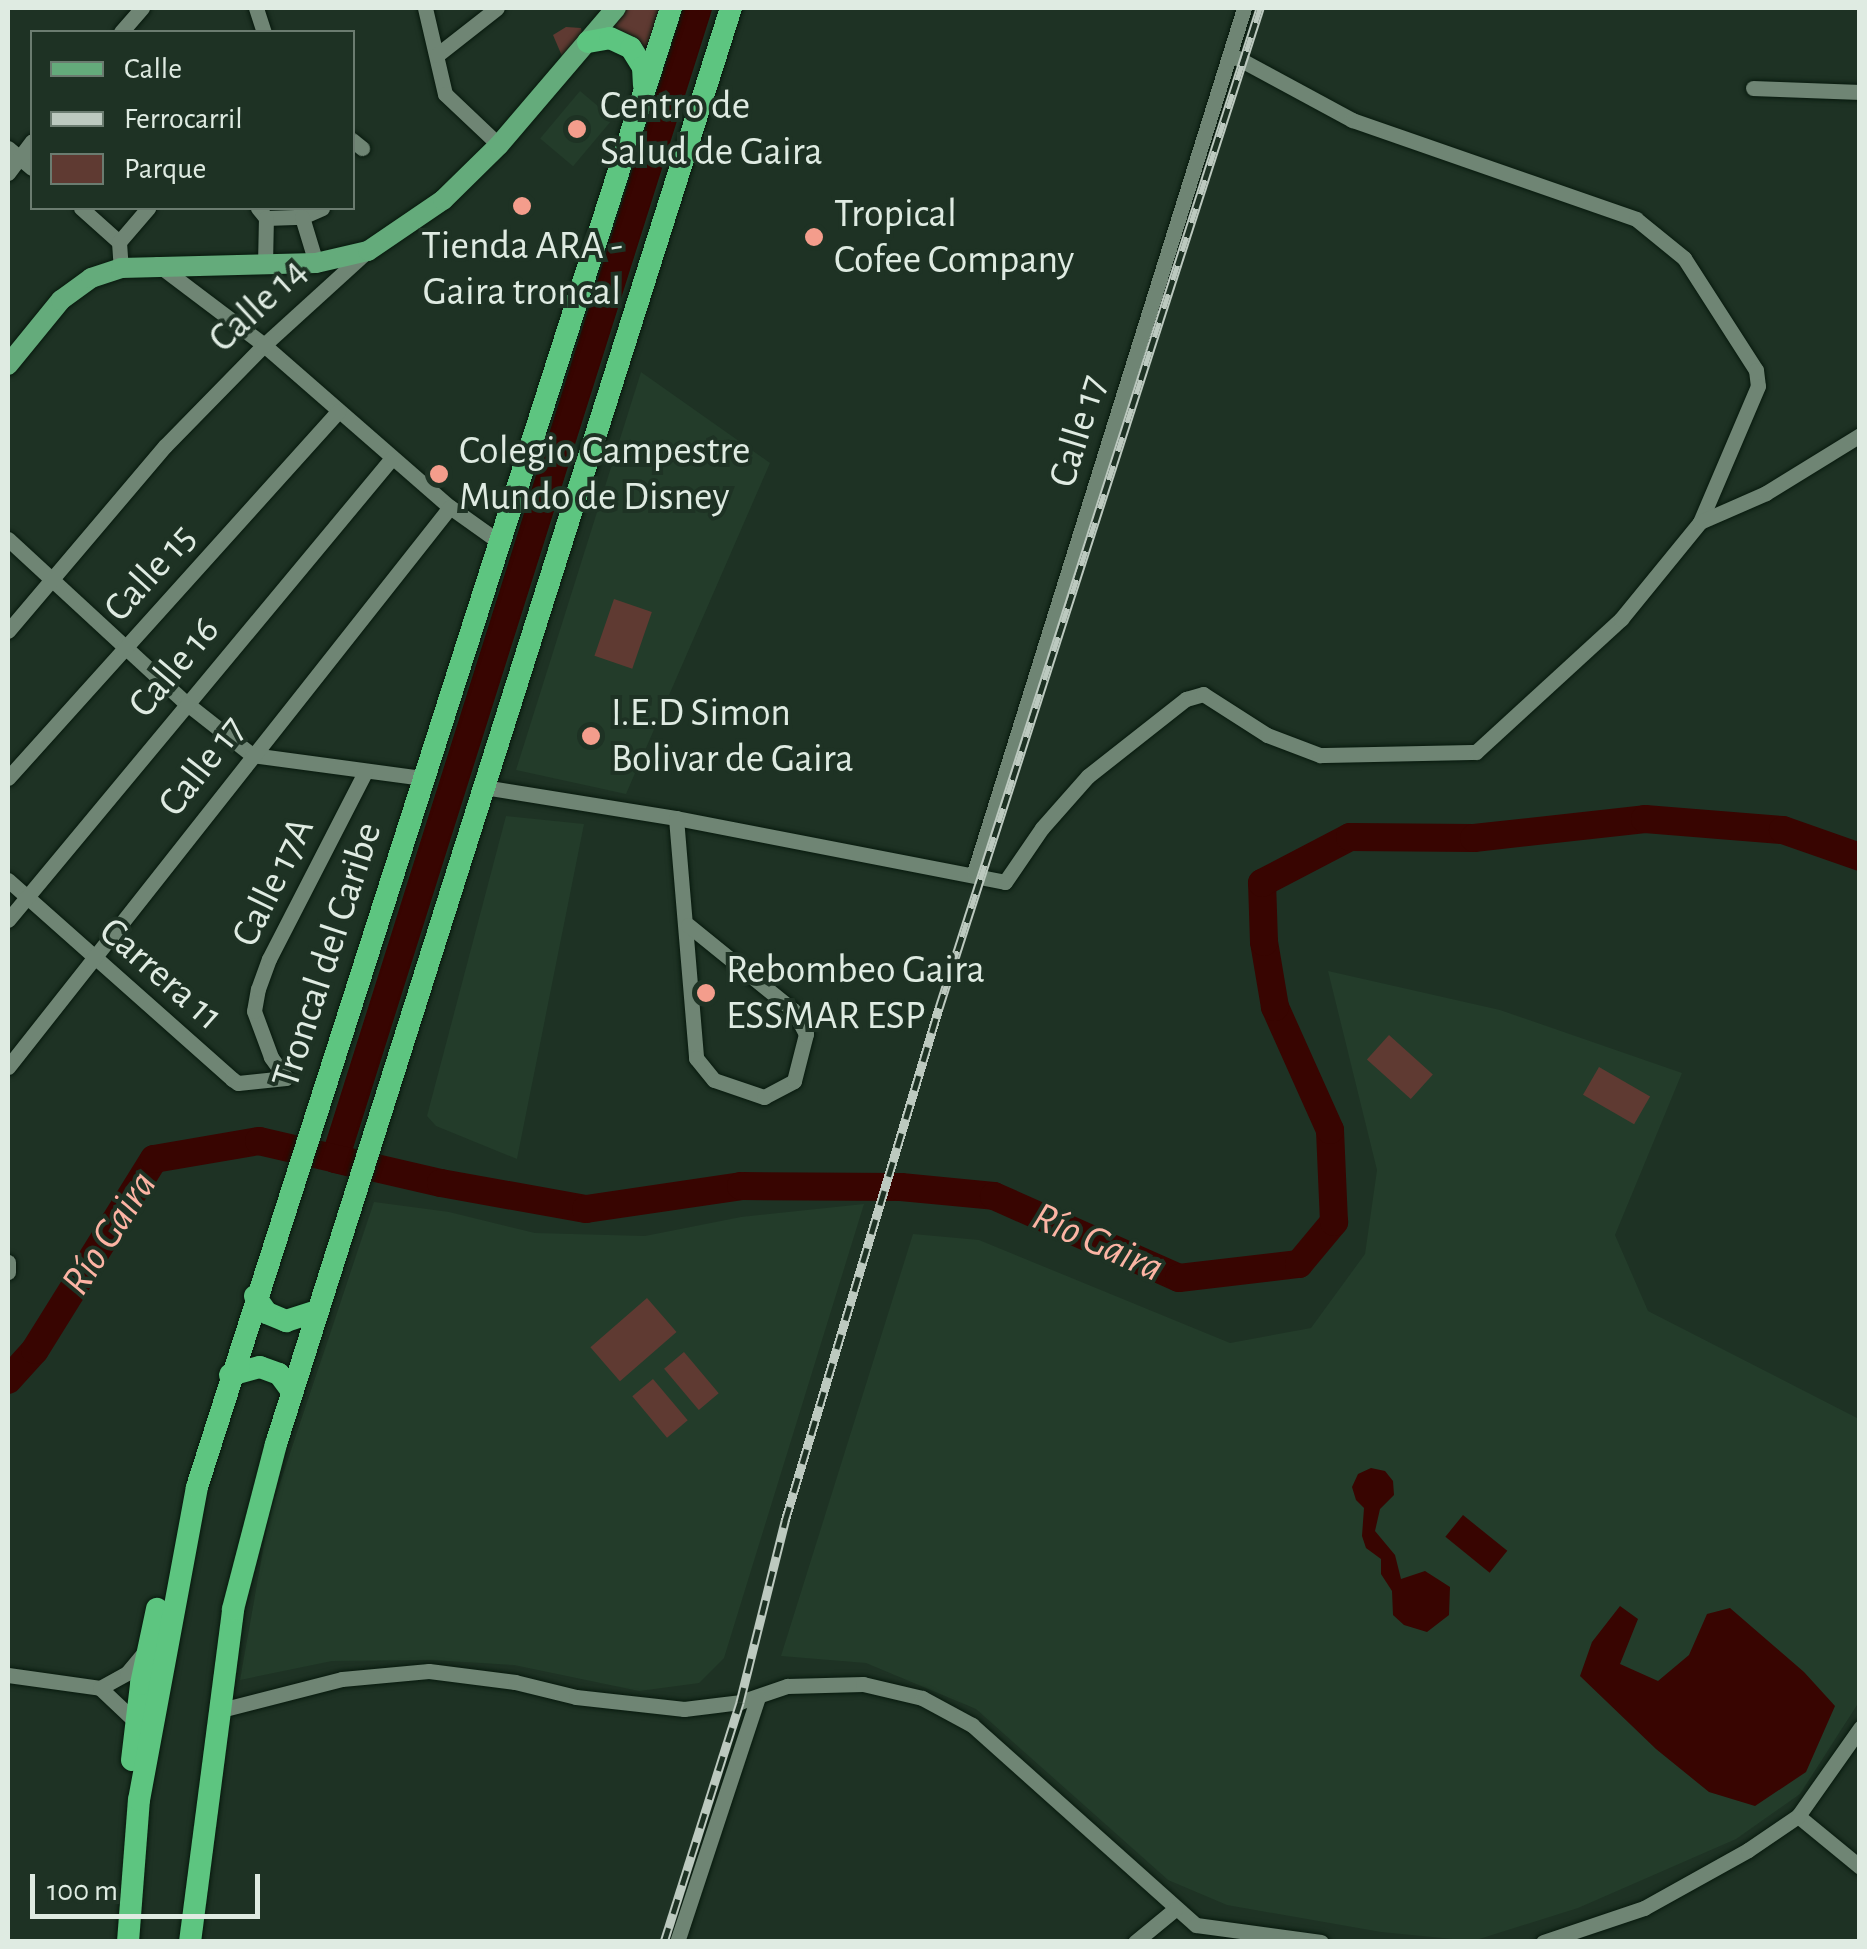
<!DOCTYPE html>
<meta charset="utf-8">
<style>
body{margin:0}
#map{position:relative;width:1867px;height:1949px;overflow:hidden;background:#1e3224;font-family:"Alegreya Sans",sans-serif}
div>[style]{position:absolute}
.built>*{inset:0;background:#233c2a;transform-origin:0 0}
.green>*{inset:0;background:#5f3a32;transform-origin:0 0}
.water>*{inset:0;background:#380501;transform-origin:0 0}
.river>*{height:28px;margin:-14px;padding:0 14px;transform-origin:14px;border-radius:14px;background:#380501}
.roads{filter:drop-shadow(0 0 2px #07190d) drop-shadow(0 0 2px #07190d)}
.minor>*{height:15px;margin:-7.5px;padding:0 7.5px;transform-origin:7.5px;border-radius:7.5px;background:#6f8574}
.major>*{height:20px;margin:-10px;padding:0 10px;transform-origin:10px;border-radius:10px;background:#64ab7b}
.highway>*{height:22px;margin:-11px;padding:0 11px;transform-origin:11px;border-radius:11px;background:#5dc580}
.rail>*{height:9px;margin-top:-4.5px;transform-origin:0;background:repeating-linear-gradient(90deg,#1e3224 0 15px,#bcc9bf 0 30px);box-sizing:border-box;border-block:2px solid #bcc9bf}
.dots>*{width:28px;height:28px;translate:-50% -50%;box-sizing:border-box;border:5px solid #1e3224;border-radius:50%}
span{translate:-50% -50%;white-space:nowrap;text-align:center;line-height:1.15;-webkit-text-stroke:8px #1e3224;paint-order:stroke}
.poi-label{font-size:40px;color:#dfebe2}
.left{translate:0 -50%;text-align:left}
.street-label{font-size:40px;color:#dfebe2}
.water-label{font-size:42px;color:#fcb4a4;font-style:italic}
.frame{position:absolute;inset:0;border:10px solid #dfebe2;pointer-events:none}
.legend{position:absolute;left:30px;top:30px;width:325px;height:180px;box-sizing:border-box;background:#1e3224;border:2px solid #6b7c70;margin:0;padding:12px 18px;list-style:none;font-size:30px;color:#dfebe2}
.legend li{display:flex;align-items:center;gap:20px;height:50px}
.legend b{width:50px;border:2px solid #6b7c70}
.scale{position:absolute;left:30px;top:1874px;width:230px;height:45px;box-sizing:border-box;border:5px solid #dfebe2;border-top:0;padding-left:12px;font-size:30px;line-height:35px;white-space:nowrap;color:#dfebe2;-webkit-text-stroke:8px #1e3224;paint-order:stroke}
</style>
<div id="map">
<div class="built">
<div style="left:580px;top:91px;width:43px;height:62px;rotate:40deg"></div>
<div style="clip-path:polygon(641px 372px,770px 463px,626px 794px,516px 770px)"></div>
<div style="clip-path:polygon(506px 816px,584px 824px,517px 1159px,436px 1126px,427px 1116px)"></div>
<div style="clip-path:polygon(1328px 971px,1500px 1010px,1682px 1073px,1615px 1235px,1648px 1311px,1859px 1419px,1859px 1702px,1800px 1794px,1736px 1839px,1578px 1908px,1473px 1941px,1381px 1932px,1227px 1905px,1168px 1880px,976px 1709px,866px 1663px,781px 1656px,913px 1234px,979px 1240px,1230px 1343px,1311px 1328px,1365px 1254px,1377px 1170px)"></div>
<div style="clip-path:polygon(374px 1202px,449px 1212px,535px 1233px,645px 1236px,741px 1217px,864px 1204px,724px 1658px,699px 1683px,639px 1691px,514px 1665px,431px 1660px,332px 1661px,240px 1680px,269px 1516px)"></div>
</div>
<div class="green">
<div style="clip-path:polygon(626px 8px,666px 8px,649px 57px,628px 34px,606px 29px)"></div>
<div style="clip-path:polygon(566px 27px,581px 28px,583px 38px,562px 56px,553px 35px)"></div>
<div style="left:614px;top:599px;width:40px;height:60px;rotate:19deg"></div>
<div style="left:1389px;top:1035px;width:59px;height:33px;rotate:42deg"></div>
<div style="left:1599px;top:1067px;width:59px;height:32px;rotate:30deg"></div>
<div style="left:647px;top:1298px;width:45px;height:75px;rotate:49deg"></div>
<div style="left:684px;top:1352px;width:54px;height:26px;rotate:50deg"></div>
<div style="left:653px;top:1379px;width:54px;height:27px;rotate:50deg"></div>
</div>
<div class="water">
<div style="clip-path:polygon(1371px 1468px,1385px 1471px,1393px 1481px,1394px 1495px,1380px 1509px,1375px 1531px,1395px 1555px,1401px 1579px,1425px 1571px,1450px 1587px,1449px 1615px,1427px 1632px,1404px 1625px,1393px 1615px,1392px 1591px,1381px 1574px,1381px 1559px,1366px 1548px,1362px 1536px,1364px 1508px,1356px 1500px,1352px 1487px,1358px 1474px)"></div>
<div style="left:1463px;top:1515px;width:57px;height:28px;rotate:39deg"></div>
<div style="clip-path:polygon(1620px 1606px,1638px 1619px,1620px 1664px,1658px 1681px,1689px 1655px,1707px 1614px,1730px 1608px,1804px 1672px,1835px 1706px,1806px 1772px,1755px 1806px,1709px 1792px,1656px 1749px,1580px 1676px,1592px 1642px)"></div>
</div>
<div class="river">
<div style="left:352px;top:1163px;width:17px;rotate:-167deg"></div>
<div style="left:335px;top:1159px;width:1207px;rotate:-72.5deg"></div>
<div style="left:8px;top:1380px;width:40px;rotate:-48deg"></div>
<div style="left:35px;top:1350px;width:225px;rotate:-58.1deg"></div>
<div style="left:154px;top:1159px;width:107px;rotate:-9.7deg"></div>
<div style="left:259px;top:1141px;width:187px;rotate:13deg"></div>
<div style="left:441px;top:1183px;width:147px;rotate:10.2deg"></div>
<div style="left:586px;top:1209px;width:157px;rotate:-8.4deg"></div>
<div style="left:741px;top:1186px;width:160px;rotate:0.4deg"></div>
<div style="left:901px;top:1187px;width:93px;rotate:5.5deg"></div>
<div style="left:994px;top:1196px;width:202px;rotate:23.9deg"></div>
<div style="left:1179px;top:1278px;width:121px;rotate:-6.7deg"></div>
<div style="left:1299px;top:1264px;width:55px;rotate:-50.2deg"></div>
<div style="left:1334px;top:1222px;width:92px;rotate:-92.5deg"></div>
<div style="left:1330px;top:1130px;width:135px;rotate:-114.1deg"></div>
<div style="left:1275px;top:1007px;width:66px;rotate:-99.6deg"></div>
<div style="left:1264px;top:942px;width:59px;rotate:-91.9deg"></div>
<div style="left:1262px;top:883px;width:99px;rotate:-27.6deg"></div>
<div style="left:1350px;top:837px;width:124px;rotate:0.5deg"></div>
<div style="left:1474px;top:838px;width:172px;rotate:-6.3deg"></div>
<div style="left:1645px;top:819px;width:138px;rotate:4.6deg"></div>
<div style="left:1783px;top:830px;width:82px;rotate:19.3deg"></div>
</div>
<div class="roads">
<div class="minor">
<div style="left:256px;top:8px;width:25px;rotate:72deg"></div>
<div style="left:425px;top:8px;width:88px;rotate:76.9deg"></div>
<div style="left:445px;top:94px;width:74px;rotate:43.4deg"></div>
<div style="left:121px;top:32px;width:32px;rotate:-49deg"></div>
<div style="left:1230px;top:54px;width:139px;rotate:28.4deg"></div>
<div style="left:1352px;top:120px;width:301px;rotate:19.2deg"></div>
<div style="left:1636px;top:219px;width:62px;rotate:39.1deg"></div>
<div style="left:1684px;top:258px;width:133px;rotate:57.3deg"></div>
<div style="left:1756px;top:370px;width:16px;rotate:83deg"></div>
<div style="left:1758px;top:386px;width:148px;rotate:113.1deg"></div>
<div style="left:437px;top:55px;width:76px;rotate:-38.1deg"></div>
<div style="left:1753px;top:88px;width:107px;rotate:2.1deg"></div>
<div style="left:352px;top:140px;width:13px;rotate:39deg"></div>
<div style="left:8px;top:148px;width:31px;rotate:40deg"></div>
<div style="left:8px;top:173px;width:40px;rotate:-53deg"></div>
<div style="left:81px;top:208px;width:51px;rotate:41.8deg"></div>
<div style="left:119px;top:242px;width:26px;rotate:86deg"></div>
<div style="left:258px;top:208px;width:13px;rotate:51deg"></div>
<div style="left:266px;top:218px;width:36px;rotate:-2deg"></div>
<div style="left:302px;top:217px;width:22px;rotate:-24deg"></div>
<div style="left:302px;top:217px;width:48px;rotate:73.1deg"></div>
<div style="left:119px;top:242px;width:45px;rotate:-49.5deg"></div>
<div style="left:157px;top:264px;width:134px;rotate:37.1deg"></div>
<div style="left:264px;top:345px;width:247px;rotate:41.1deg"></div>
<div style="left:450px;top:507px;width:60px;rotate:35.5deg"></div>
<div style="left:265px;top:264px;width:46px;rotate:-88.8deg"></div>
<div style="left:8px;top:539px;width:242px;rotate:42.7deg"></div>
<div style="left:186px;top:703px;width:84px;rotate:38.2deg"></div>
<div style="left:252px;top:755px;width:173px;rotate:7.7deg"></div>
<div style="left:8px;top:631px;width:243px;rotate:-49.7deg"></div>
<div style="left:165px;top:446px;width:141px;rotate:-45.6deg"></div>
<div style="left:264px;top:345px;width:137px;rotate:-42.3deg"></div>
<div style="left:8px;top:778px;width:494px;rotate:-48deg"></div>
<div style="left:484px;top:787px;width:194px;rotate:9.2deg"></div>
<div style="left:676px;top:818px;width:335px;rotate:11deg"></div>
<div style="left:1005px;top:882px;width:65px;rotate:-55.6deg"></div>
<div style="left:1042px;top:828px;width:69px;rotate:-48.5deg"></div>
<div style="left:1088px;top:776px;width:125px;rotate:-38.2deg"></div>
<div style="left:1186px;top:699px;width:18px;rotate:-16deg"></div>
<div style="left:1203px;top:694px;width:76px;rotate:32.6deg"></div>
<div style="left:1267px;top:735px;width:57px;rotate:20.7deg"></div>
<div style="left:1320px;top:755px;width:156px;rotate:-1.1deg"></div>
<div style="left:1476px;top:752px;width:197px;rotate:-42.5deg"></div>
<div style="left:1621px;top:619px;width:125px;rotate:-50.8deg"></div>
<div style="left:1700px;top:522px;width:72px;rotate:-23.7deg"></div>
<div style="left:1766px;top:493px;width:110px;rotate:-31.7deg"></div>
<div style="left:676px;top:818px;width:241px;rotate:85.2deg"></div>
<div style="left:696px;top:1058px;width:28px;rotate:51deg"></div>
<div style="left:714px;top:1080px;width:53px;rotate:18.8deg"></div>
<div style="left:764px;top:1097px;width:34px;rotate:-28deg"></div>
<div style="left:794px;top:1081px;width:49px;rotate:-75.7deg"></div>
<div style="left:806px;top:1034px;width:27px;rotate:-118deg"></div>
<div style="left:793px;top:1010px;width:135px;rotate:-141deg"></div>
<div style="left:974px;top:873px;width:906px;rotate:-72.66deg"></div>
<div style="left:8px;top:880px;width:300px;rotate:41.6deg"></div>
<div style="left:232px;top:1079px;width:7px;rotate:34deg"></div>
<div style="left:238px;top:1083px;width:48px;rotate:-5.9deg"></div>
<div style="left:286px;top:1078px;width:26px;rotate:-126deg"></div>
<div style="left:271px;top:1057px;width:49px;rotate:-110.3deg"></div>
<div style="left:254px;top:1011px;width:22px;rotate:-80deg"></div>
<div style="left:258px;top:989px;width:32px;rotate:-70deg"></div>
<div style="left:269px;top:959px;width:210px;rotate:-62.8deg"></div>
<div style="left:8px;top:920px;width:601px;rotate:-50.27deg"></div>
<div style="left:8px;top:1067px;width:713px;rotate:-51.72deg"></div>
<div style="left:8px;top:1262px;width:10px;rotate:90deg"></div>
<div style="left:8px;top:1675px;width:93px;rotate:8deg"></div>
<div style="left:100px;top:1688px;width:48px;rotate:43.3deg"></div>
<div style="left:100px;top:1688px;width:31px;rotate:-29deg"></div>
<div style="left:127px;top:1673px;width:25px;rotate:-50deg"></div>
<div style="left:217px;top:1711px;width:129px;rotate:-14.4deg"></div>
<div style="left:342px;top:1679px;width:87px;rotate:-5.3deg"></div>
<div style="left:429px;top:1671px;width:87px;rotate:7.3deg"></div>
<div style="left:515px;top:1682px;width:63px;rotate:13.8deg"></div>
<div style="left:576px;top:1697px;width:109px;rotate:6.3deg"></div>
<div style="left:684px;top:1709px;width:56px;rotate:-7.1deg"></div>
<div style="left:740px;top:1702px;width:50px;rotate:-18.8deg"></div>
<div style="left:787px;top:1686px;width:76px;rotate:-1.5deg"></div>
<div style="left:863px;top:1684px;width:61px;rotate:13.3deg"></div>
<div style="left:922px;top:1698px;width:57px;rotate:28.4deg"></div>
<div style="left:972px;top:1725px;width:300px;rotate:41.8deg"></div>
<div style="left:1196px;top:1925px;width:126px;rotate:7.7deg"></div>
<div style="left:1798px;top:1816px;width:80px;rotate:39.4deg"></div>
<div style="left:677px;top:1942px;width:258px;rotate:-71.7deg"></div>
<div style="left:1135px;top:1942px;width:52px;rotate:-39.5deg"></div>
<div style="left:1543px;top:1942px;width:107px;rotate:-18.6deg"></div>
<div style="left:1644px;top:1908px;width:119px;rotate:-29.1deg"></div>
<div style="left:1748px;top:1850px;width:60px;rotate:-34.2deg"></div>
<div style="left:1798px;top:1816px;width:108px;rotate:-54.8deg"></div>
</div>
<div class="major">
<div style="left:8px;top:365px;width:84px;rotate:-50.8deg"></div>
<div style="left:61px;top:300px;width:37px;rotate:-36deg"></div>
<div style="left:91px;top:278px;width:32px;rotate:-18deg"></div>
<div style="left:121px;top:268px;width:195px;rotate:-1.5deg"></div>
<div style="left:316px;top:263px;width:53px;rotate:-13deg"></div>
<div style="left:368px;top:251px;width:91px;rotate:-34.2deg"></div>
<div style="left:443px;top:200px;width:78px;rotate:-44.5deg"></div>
<div style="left:499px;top:145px;width:180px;rotate:-49.5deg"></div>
</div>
<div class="highway">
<div style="left:588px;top:42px;width:22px;rotate:-10deg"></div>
<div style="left:610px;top:38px;width:23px;rotate:25deg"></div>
<div style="left:631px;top:48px;width:22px;rotate:58deg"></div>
<div style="left:643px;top:67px;width:18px;rotate:87deg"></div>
<div style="left:255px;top:1296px;width:21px;rotate:55deg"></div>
<div style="left:267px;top:1313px;width:21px;rotate:23deg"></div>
<div style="left:286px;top:1321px;width:32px;rotate:-18deg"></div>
<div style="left:230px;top:1375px;width:31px;rotate:-15deg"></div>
<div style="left:260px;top:1367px;width:20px;rotate:20deg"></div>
<div style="left:279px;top:1374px;width:21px;rotate:53deg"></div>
<div style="left:132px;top:1760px;width:77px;rotate:-83.2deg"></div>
<div style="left:141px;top:1684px;width:77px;rotate:-78deg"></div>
<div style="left:128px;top:1942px;width:142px;rotate:-85.6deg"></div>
<div style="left:139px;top:1800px;width:318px;rotate:-79.5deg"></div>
<div style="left:197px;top:1487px;width:1553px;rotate:-72.23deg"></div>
<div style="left:190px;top:1942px;width:336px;rotate:-82.6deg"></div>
<div style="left:233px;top:1609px;width:171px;rotate:-75.4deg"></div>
<div style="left:276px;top:1444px;width:1506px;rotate:-72.42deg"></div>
</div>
</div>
<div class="rail">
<div style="left:664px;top:1942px;width:252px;rotate:-72.4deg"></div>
<div style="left:740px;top:1702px;width:187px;rotate:-76deg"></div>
<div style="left:785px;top:1521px;width:536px;rotate:-73.29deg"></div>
<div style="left:939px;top:1008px;width:1050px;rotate:-72.2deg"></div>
</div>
<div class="dots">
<div style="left:577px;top:129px;background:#f49d8c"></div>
<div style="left:522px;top:206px;background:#f49d8c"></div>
<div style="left:814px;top:237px;background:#f49d8c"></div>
<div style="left:439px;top:474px;background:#f49d8c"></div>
<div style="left:591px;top:736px;background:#f49d8c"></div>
<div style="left:706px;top:993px;background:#f49d8c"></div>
</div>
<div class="poi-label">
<span class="left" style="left:600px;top:129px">Centro de<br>Salud de Gaira</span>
<span class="left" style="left:834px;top:237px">Tropical<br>Cofee Company</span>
<span style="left:522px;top:269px">Tienda ARA -<br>Gaira troncal</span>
<span class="left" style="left:459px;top:474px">Colegio Campestre<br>Mundo de Disney</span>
<span class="left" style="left:611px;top:736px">I.E.D Simon<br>Bolivar de Gaira</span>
<span class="left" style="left:726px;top:993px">Rebombeo Gaira<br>ESSMAR ESP</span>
</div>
<div class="street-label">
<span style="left:258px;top:305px;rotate:-43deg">Calle 14</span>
<span style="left:1078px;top:431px;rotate:-73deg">Calle 17</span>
<span style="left:150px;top:573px;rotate:-48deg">Calle 15</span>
<span style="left:174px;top:667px;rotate:-50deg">Calle 16</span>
<span style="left:202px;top:766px;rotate:-52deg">Calle 17</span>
<span style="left:273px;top:882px;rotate:-64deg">Calle 17A</span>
<span style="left:327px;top:955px;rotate:-72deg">Troncal del Caribe</span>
<span style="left:161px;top:974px;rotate:41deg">Carrera 11</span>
</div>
<div class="water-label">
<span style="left:109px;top:1233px;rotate:-57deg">Río Gaira</span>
<span style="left:1098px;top:1242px;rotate:24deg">Río Gaira</span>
</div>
<div class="frame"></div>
<ul class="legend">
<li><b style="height:12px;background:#64ab7b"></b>Calle</li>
<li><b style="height:12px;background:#bcc9bf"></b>Ferrocarril</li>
<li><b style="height:28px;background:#5f3a32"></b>Parque</li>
</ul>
<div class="scale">100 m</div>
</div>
